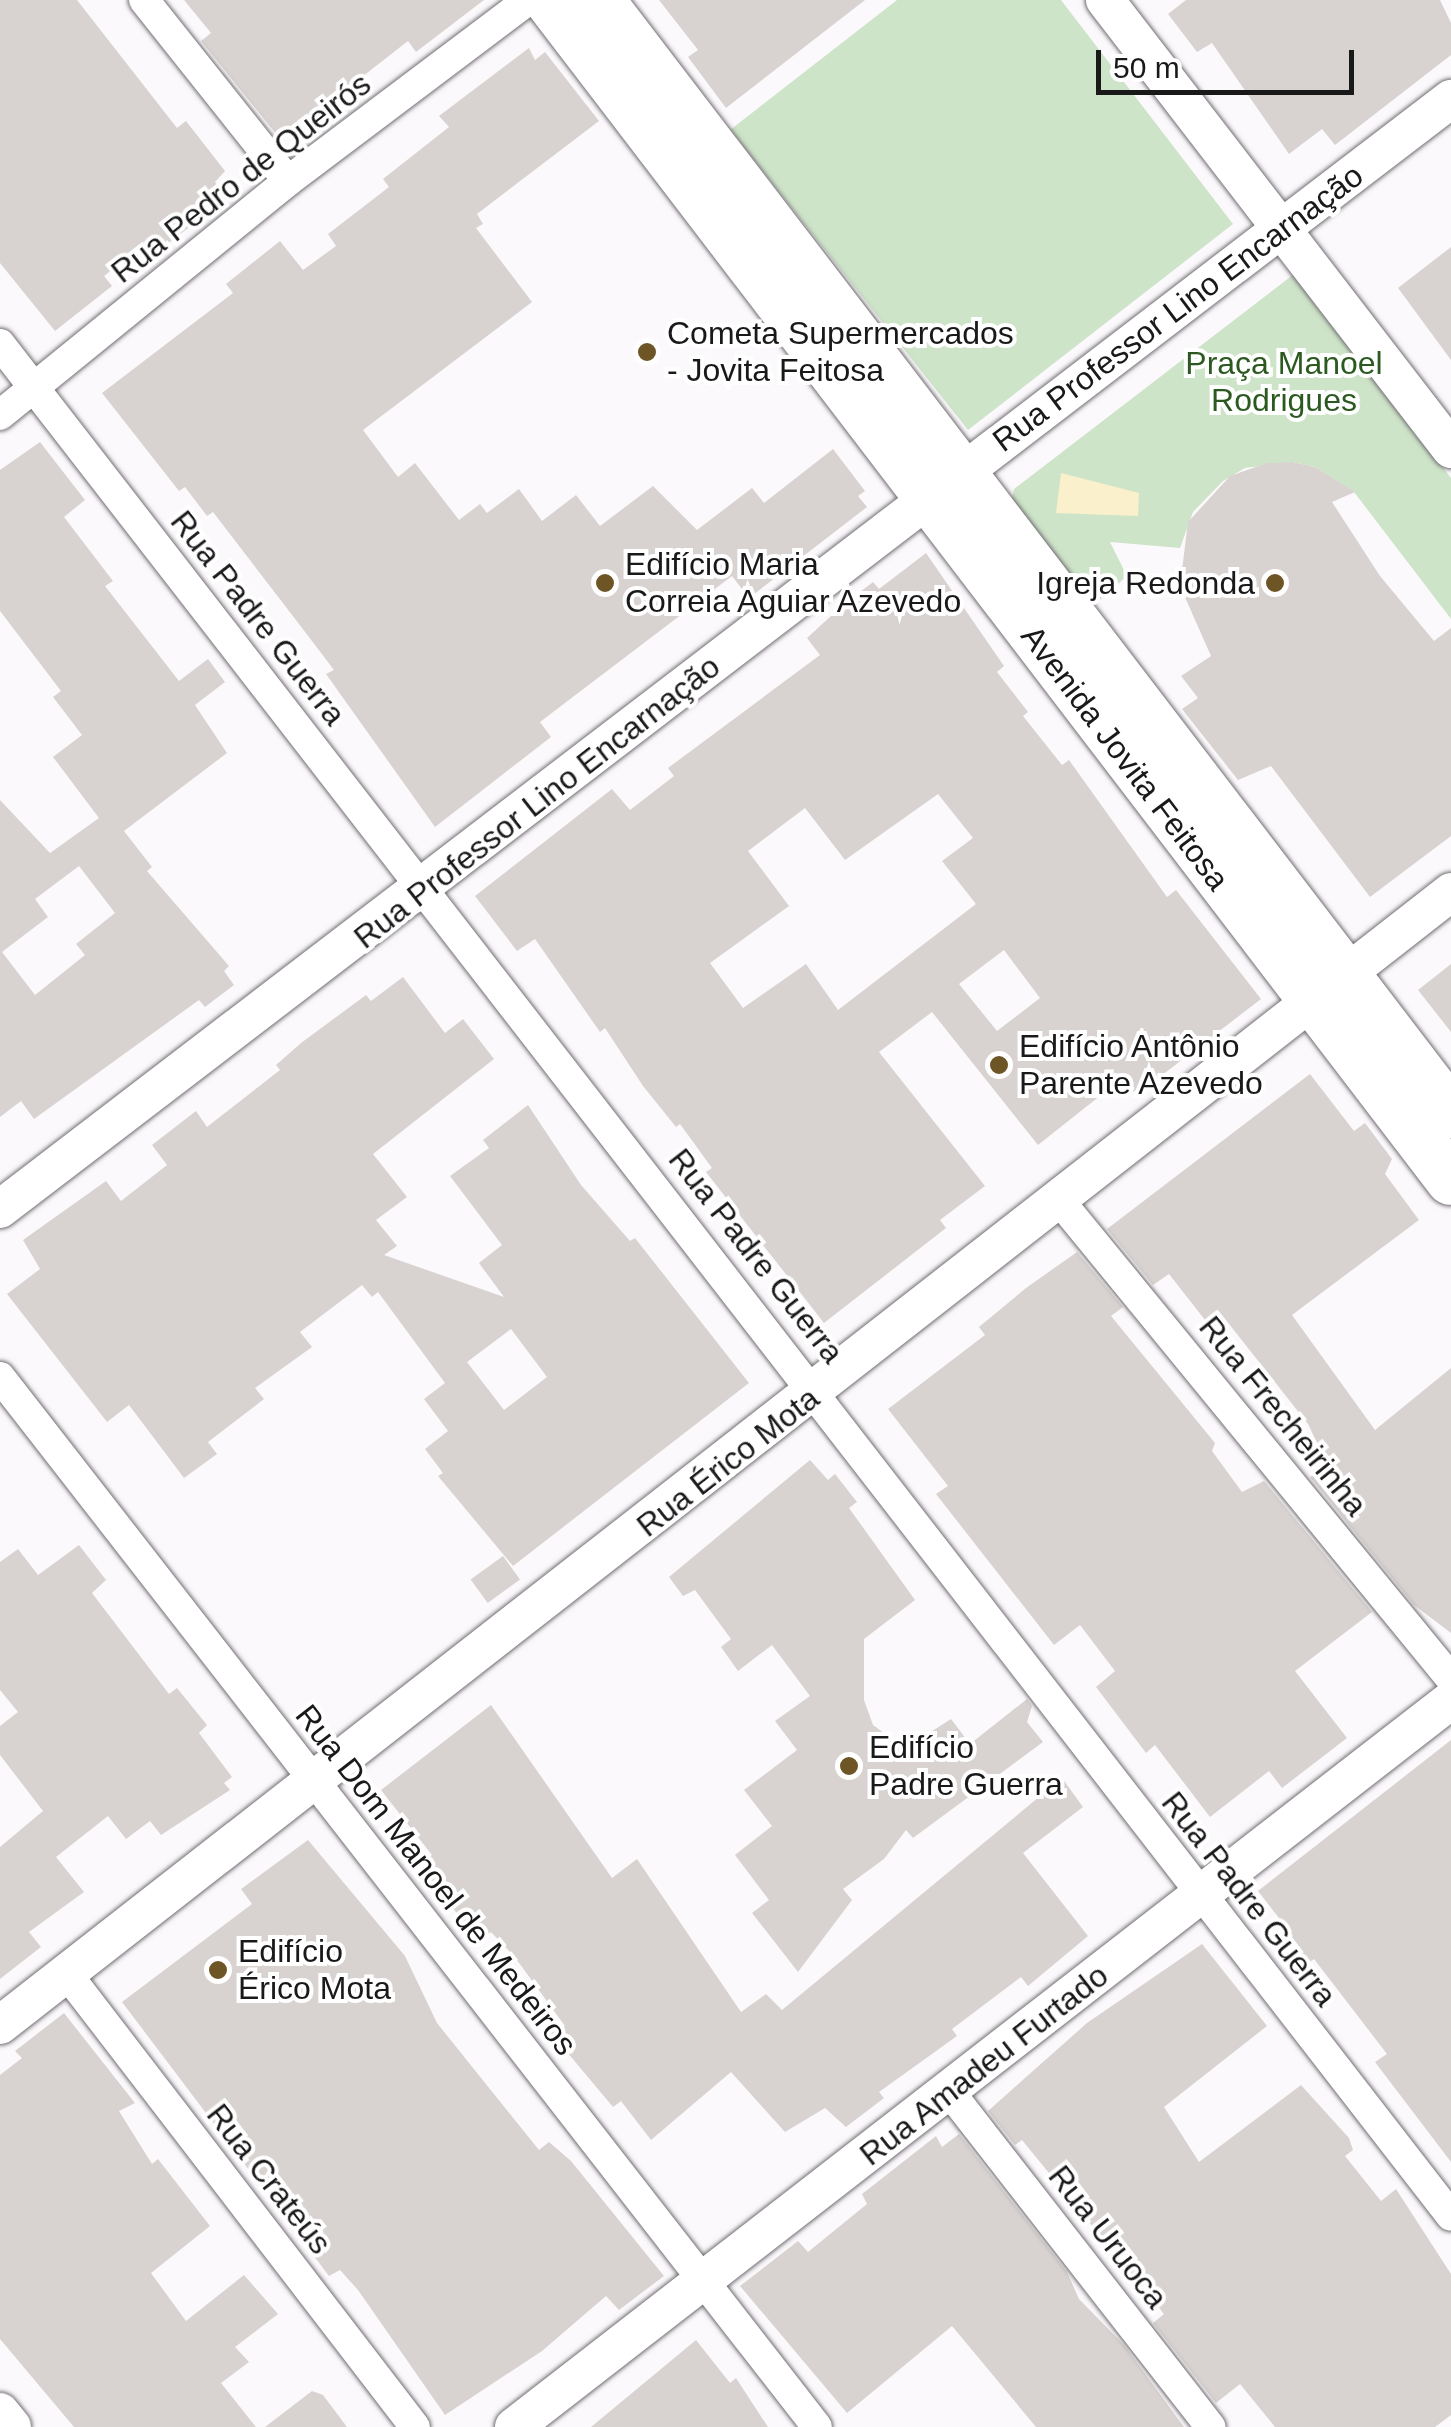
<!DOCTYPE html>
<meta charset="utf-8">
<style>
body{margin:0}
#map{position:relative;width:1451px;height:2427px;overflow:hidden;background:#fcf9fd;font-family:Arial,sans-serif}
div>[style]{position:absolute}
.green>*{inset:0;background:#cee4c9}
.sand>*{inset:0;background:#faf0cb}
.building>*{inset:0;background:#d8d3d0;transform-origin:0 0}
.roads{filter:drop-shadow(0 0 2px #716e72) drop-shadow(0 0 2px #716e72)}
.minor>*{height:30px;margin:-15px;padding:0 15px;transform-origin:15px;border-radius:15px;background:#fff}
.tertiary>*{height:38px;margin:-19px;padding:0 19px;transform-origin:19px;border-radius:19px;background:#fff}
.primary>*{height:50px;margin:-25px;padding:0 25px;transform-origin:25px;border-radius:25px;background:#fff}
.dots>*{width:28px;height:28px;translate:-50% -50%;box-sizing:border-box;border:5px solid #fff;border-radius:50%}
span{translate:-50% -50%;white-space:nowrap;text-align:center;line-height:1.15;-webkit-text-stroke:8px #fff;paint-order:stroke}
.street-label{font-size:32px;color:#1a191a}
.poi-label{font-size:32px;color:#1a191a}
.left{translate:0 -50%;text-align:left}
.right{translate:-100% -50%;text-align:right}
.park-label{font-size:32px;color:#2b5920}
.scale{position:absolute;left:1096px;top:50px;width:258px;height:45px;box-sizing:border-box;border:5px solid #1a191a;border-top:0;padding-left:12px;font-size:30px;line-height:35px;white-space:nowrap;color:#1a191a;-webkit-text-stroke:8px #fff;paint-order:stroke}
</style>
<div id="map">
<div class="green">
<div style="clip-path:polygon(897px 0,1061px 0,1233px 224px,968px 430px,730px 130px)"></div>
<div style="clip-path:polygon(1294px 274px,1451px 478px,1451px 619px,1354px 492px,1315px 467px,1293px 462px,1245px 468px,1223px 481px,1193px 512px,1180px 548px,1110px 542px,1127px 576px,1093px 606px,1011px 503px,1014px 489px)"></div>
</div>
<div class="sand">
<div style="clip-path:polygon(1061px 473px,1139px 493px,1138px 516px,1056px 513px)"></div>
</div>
<div class="building">
<div style="clip-path:polygon(0 0,77px 0,177px 128px,186px 121px,225px 171px,215px 182px,227px 199px,155px 253px,148px 243px,104px 276px,112px 286px,55px 331px,0 263px)"></div>
<div style="clip-path:polygon(184px 0,484px 0,416px 52px,408px 41px,281px 140px,201px 41px,211px 33px)"></div>
<div style="clip-path:polygon(659px 0,865px 0,726px 108px,688px 57px,698px 50px)"></div>
<div style="clip-path:polygon(1186px 0,1440px 0,1451px 23px,1451px 55px,1335px 145px,1322px 129px,1289px 154px,1212px 43px,1197px 52px,1168px 14px)"></div>
<div style="clip-path:polygon(529px 48px,535px 60px,545px 52px,599px 121px,477px 214px,483px 224px,476px 228px,532px 302px,363px 430px,398px 477px,415px 463px,459px 520px,480px 504px,487px 513px,519px 489px,542px 521px,576px 495px,600px 526px,653px 486px,697px 530px,752px 488px,764px 503px,833px 449px,865px 491px,858px 496px,867px 507px,749px 598px,732px 576px,540px 722px,551px 737px,435px 827px,326px 674px,334px 670px,299px 624px,213px 512px,207px 516px,185px 487px,179px 491px,102px 393px,233px 293px,226px 284px,280px 241px,303px 270px,336px 246px,328px 234px,389px 187px,383px 179px,449px 127px,439px 116px)"></div>
<div style="clip-path:polygon(1451px 247px,1451px 360px,1398px 288px)"></div>
<div style="clip-path:polygon(evenodd,40px 442px,85px 500px,64px 517px,113px 581px,105px 586px,179px 681px,208px 659px,225px 682px,195px 705px,227px 753px,124px 831px,152px 867px,147px 871px,229px 966px,224px 971px,234px 985px,205px 1007px,199px 1000px,34px 1119px,21px 1101px,0 1117px,0 800px,50px 853px,99px 818px,53px 757px,82px 735px,53px 697px,61px 691px,0 611px,0 470px,40px 442px,79px 866px,115px 913px,76px 944px,85px 955px,35px 995px,2px 952px,48px 917px,35px 899px,79px 866px)"></div>
<div style="clip-path:polygon(1293px 462px,1315px 467px,1355px 492px,1332px 502px,1380px 576px,1434px 641px,1451px 628px,1451px 836px,1370px 897px,1271px 766px,1238px 780px,1182px 709px,1198px 698px,1181px 676px,1211px 656px,1180px 586px,1188px 522px,1230px 476px,1267px 463px)"></div>
<div style="clip-path:polygon(evenodd,926px 553px,1004px 666px,997px 672px,1028px 712px,1023px 716px,1062px 765px,1069px 760px,1167px 897px,1176px 890px,1261px 999px,1157px 1079px,1131px 1093px,1120px 1080px,1038px 1145px,932px 1012px,879px 1052px,985px 1186px,940px 1220px,946px 1228px,824px 1323px,706px 1172px,712px 1168px,680px 1124px,676px 1127px,643px 1086px,605px 1028px,600px 1032px,535px 939px,517px 951px,475px 896px,612px 789px,630px 810px,674px 776px,668px 768px,820px 655px,807px 638px,843px 605px,873px 582px,879px 589px,926px 553px,938px 794px,973px 838px,942px 861px,976px 904px,838px 1010px,806px 964px,743px 1008px,710px 963px,789px 906px,748px 851px,805px 808px,845px 860px,938px 794px,926px 553px,1004px 950px,1040px 998px,997px 1031px,959px 984px,1004px 950px)"></div>
<div style="clip-path:polygon(1451px 964px,1451px 1032px,1418px 990px)"></div>
<div style="clip-path:polygon(evenodd,403px 977px,445px 1033px,463px 1019px,494px 1059px,373px 1154px,407px 1197px,376px 1220px,397px 1246px,384px 1255px,504px 1297px,479px 1263px,502px 1245px,450px 1176px,489px 1148px,483px 1140px,528px 1105px,581px 1185px,630px 1241px,635px 1238px,749px 1383px,513px 1566px,438px 1476px,443px 1473px,425px 1449px,448px 1431px,424px 1399px,445px 1383px,378px 1292px,372px 1297px,362px 1285px,300px 1332px,312px 1347px,255px 1388px,264px 1399px,208px 1442px,217px 1454px,184px 1478px,129px 1405px,107px 1422px,7px 1294px,40px 1269px,23px 1240px,106px 1181px,121px 1201px,167px 1165px,152px 1145px,196px 1111px,207px 1127px,280px 1070px,276px 1065px,301px 1043px,366px 995px,371px 1001px,403px 977px,511px 1329px,547px 1377px,504px 1410px,467px 1362px,511px 1329px)"></div>
<div style="clip-path:polygon(1310px 1074px,1354px 1131px,1365px 1123px,1392px 1159px,1385px 1174px,1419px 1220px,1292px 1315px,1375px 1430px,1451px 1368px,1451px 1633px,1414px 1605px,1310px 1477px,1329px 1468px,1308px 1424px,1218px 1310px,1205px 1320px,1169px 1274px,1153px 1285px,1107px 1229px)"></div>
<div style="clip-path:polygon(1077px 1252px,1123px 1307px,1111px 1316px,1215px 1443px,1212px 1451px,1242px 1492px,1264px 1481px,1372px 1612px,1295px 1671px,1347px 1738px,1282px 1788px,1269px 1771px,1210px 1817px,1155px 1745px,1146px 1753px,1096px 1687px,1115px 1671px,1080px 1625px,1054px 1645px,936px 1494px,948px 1486px,888px 1409px,985px 1335px,979px 1327px,1026px 1288px)"></div>
<div style="clip-path:polygon(810px 1460px,828px 1480px,835px 1474px,857px 1502px,849px 1508px,915px 1600px,864px 1639px,864px 1700px,873px 1725px,891px 1738px,915px 1742px,951px 1719px,970px 1744px,1027px 1699px,1032px 1706px,1027px 1722px,1043px 1742px,913px 1838px,906px 1830px,884px 1859px,843px 1889px,852px 1900px,798px 1972px,752px 1913px,769px 1900px,735px 1855px,772px 1826px,744px 1790px,797px 1750px,775px 1721px,810px 1696px,772px 1645px,738px 1671px,721px 1647px,731px 1639px,695px 1590px,683px 1596px,669px 1577px)"></div>
<div style="clip-path:polygon(79px 1545px,106px 1580px,92px 1593px,169px 1694px,177px 1688px,207px 1725px,199px 1733px,232px 1777px,224px 1783px,230px 1790px,161px 1835px,150px 1821px,126px 1839px,108px 1816px,56px 1857px,84px 1892px,29px 1932px,41px 1947px,0 1979px,0 1847px,43px 1811px,0 1755px,0 1726px,18px 1712px,0 1690px,0 1562px,18px 1549px,38px 1575px)"></div>
<div style="left:503px;top:1556px;width:29px;height:40px;rotate:54deg"></div>
<div style="clip-path:polygon(491px 1705px,612px 1878px,637px 1859px,741px 2012px,766px 1994px,782px 2010px,1062px 1778px,1083px 1807px,1023px 1853px,1088px 1936px,1028px 1986px,1021px 1977px,952px 2029px,957px 2036px,879px 2092px,884px 2098px,846px 2127px,825px 2108px,785px 2132px,731px 2072px,651px 2140px,621px 2101px,613px 2107px,551px 2033px,565px 2026px,514px 1956px,491px 1932px,482px 1939px,463px 1921px,419px 1865px,432px 1855px,381px 1790px)"></div>
<div style="clip-path:polygon(1451px 1740px,1451px 2162px,1375px 2062px,1387px 2054px,1314px 1959px,1302px 1968px,1283px 1943px,1293px 1936px,1258px 1891px)"></div>
<div style="clip-path:polygon(308px 1840px,405px 1956px,437px 2023px,539px 2150px,549px 2142px,571px 2161px,664px 2276px,619px 2310px,606px 2296px,542px 2351px,445px 2415px,358px 2290px,340px 2270px,329px 2276px,122px 2002px,252px 1904px,241px 1889px)"></div>
<div style="clip-path:polygon(1202px 1944px,1267px 2026px,1164px 2107px,1199px 2162px,1301px 2085px,1349px 2138px,1353px 2150px,1345px 2156px,1381px 2201px,1396px 2189px,1451px 2274px,1451px 2415px,1435px 2427px,1275px 2427px,1240px 2384px,1216px 2403px,1153px 2323px,1164px 2314px,1022px 2140px,1015px 2145px,988px 2111px,1087px 2023px)"></div>
<div style="clip-path:polygon(64px 2013px,135px 2103px,119px 2111px,152px 2164px,158px 2159px,210px 2226px,151px 2273px,186px 2321px,244px 2275px,278px 2314px,235px 2347px,249px 2362px,221px 2383px,256px 2427px,74px 2427px,0 2339px,0 2075px,22px 2058px,15px 2051px)"></div>
<div style="clip-path:polygon(959px 2134px,1067px 2272px,1079px 2299px,1124px 2345px,1184px 2427px,1036px 2427px,952px 2326px,847px 2413px,740px 2286px,798px 2241px,808px 2252px,867px 2204px,862px 2194px,936px 2136px,942px 2147px)"></div>
<div style="clip-path:polygon(696px 2340px,730px 2383px,736px 2378px,768px 2427px,591px 2427px)"></div>
<div style="clip-path:polygon(312px 2391px,323px 2395px,347px 2427px,265px 2427px)"></div>
</div>
<div class="roads">
<div class="minor">
<div style="left:144px;top:0;width:231px;rotate:51.5deg"></div>
<div style="left:0;top:344px;width:2368px;rotate:52.22deg"></div>
<div style="left:0;top:415px;width:371px;rotate:-39.1deg"></div>
<div style="left:288px;top:181px;width:301px;rotate:-37deg"></div>
<div style="left:1059px;top:1200px;width:619px;rotate:50.7deg"></div>
<div style="left:0;top:1377px;width:1330px;rotate:52.11deg"></div>
<div style="left:67px;top:1974px;width:571px;rotate:52.47deg"></div>
<div style="left:949px;top:2091px;width:426px;rotate:52.1deg"></div>
</div>
<div class="tertiary">
<div style="left:1105px;top:0;width:567px;rotate:52.38deg"></div>
<div style="left:0;top:1209px;width:1827px;rotate:-37.42deg"></div>
<div style="left:0;top:2025px;width:1841px;rotate:-37.98deg"></div>
<div style="left:0;top:2412px;width:19px;rotate:51deg"></div>
<div style="left:514px;top:2427px;width:1186px;rotate:-37.81deg"></div>
</div>
<div class="primary">
<div style="left:549px;top:0;width:1485px;rotate:52.61deg"></div>
<div style="left:599px;top:0;width:1402px;rotate:52.57deg"></div>
</div>
</div>
<div class="dots">
<div style="left:647px;top:352px;background:#6d5526"></div>
<div style="left:605px;top:583px;background:#6d5526"></div>
<div style="left:1275px;top:583px;background:#6d5526"></div>
<div style="left:999px;top:1065px;background:#6d5526"></div>
<div style="left:849px;top:1766px;background:#6d5526"></div>
<div style="left:218px;top:1970px;background:#6d5526"></div>
</div>
<div class="street-label">
<span style="left:241px;top:178px;rotate:-38deg">Rua Pedro de Queirós</span>
<span style="left:1178px;top:308px;rotate:-37deg">Rua Professor Lino Encarnação</span>
<span style="left:258px;top:618px;rotate:52deg">Rua Padre Guerra</span>
<span style="left:1125px;top:758px;rotate:53deg">Avenida Jovita Feitosa</span>
<span style="left:537px;top:802px;rotate:-38deg">Rua Professor Lino Encarnação</span>
<span style="left:756px;top:1256px;rotate:52deg">Rua Padre Guerra</span>
<span style="left:1283px;top:1416px;rotate:51deg">Rua Frecheirinha</span>
<span style="left:728px;top:1462px;rotate:-38deg">Rua Érico Mota</span>
<span style="left:436px;top:1880px;rotate:52deg">Rua Dom Manoel de Medeiros</span>
<span style="left:1249px;top:1899px;rotate:52deg">Rua Padre Guerra</span>
<span style="left:984px;top:2065px;rotate:-38deg">Rua Amadeu Furtado</span>
<span style="left:269px;top:2179px;rotate:52deg">Rua Crateús</span>
<span style="left:1108px;top:2237px;rotate:52deg">Rua Uruoca</span>
</div>
<div class="poi-label">
<span class="left" style="left:667px;top:352px">Cometa Supermercados<br>- Jovita Feitosa</span>
<span class="left" style="left:625px;top:583px">Edifício Maria<br>Correia Aguiar Azevedo</span>
<span class="right" style="left:1255px;top:583px">Igreja Redonda</span>
<span class="left" style="left:1019px;top:1065px">Edifício Antônio<br>Parente Azevedo</span>
<span class="left" style="left:869px;top:1766px">Edifício<br>Padre Guerra</span>
<span class="left" style="left:238px;top:1970px">Edifício<br>Érico Mota</span>
</div>
<div class="park-label">
<span style="left:1284px;top:382px">Praça Manoel<br>Rodrigues</span>
</div>
<div class="scale">50 m</div>
</div>
